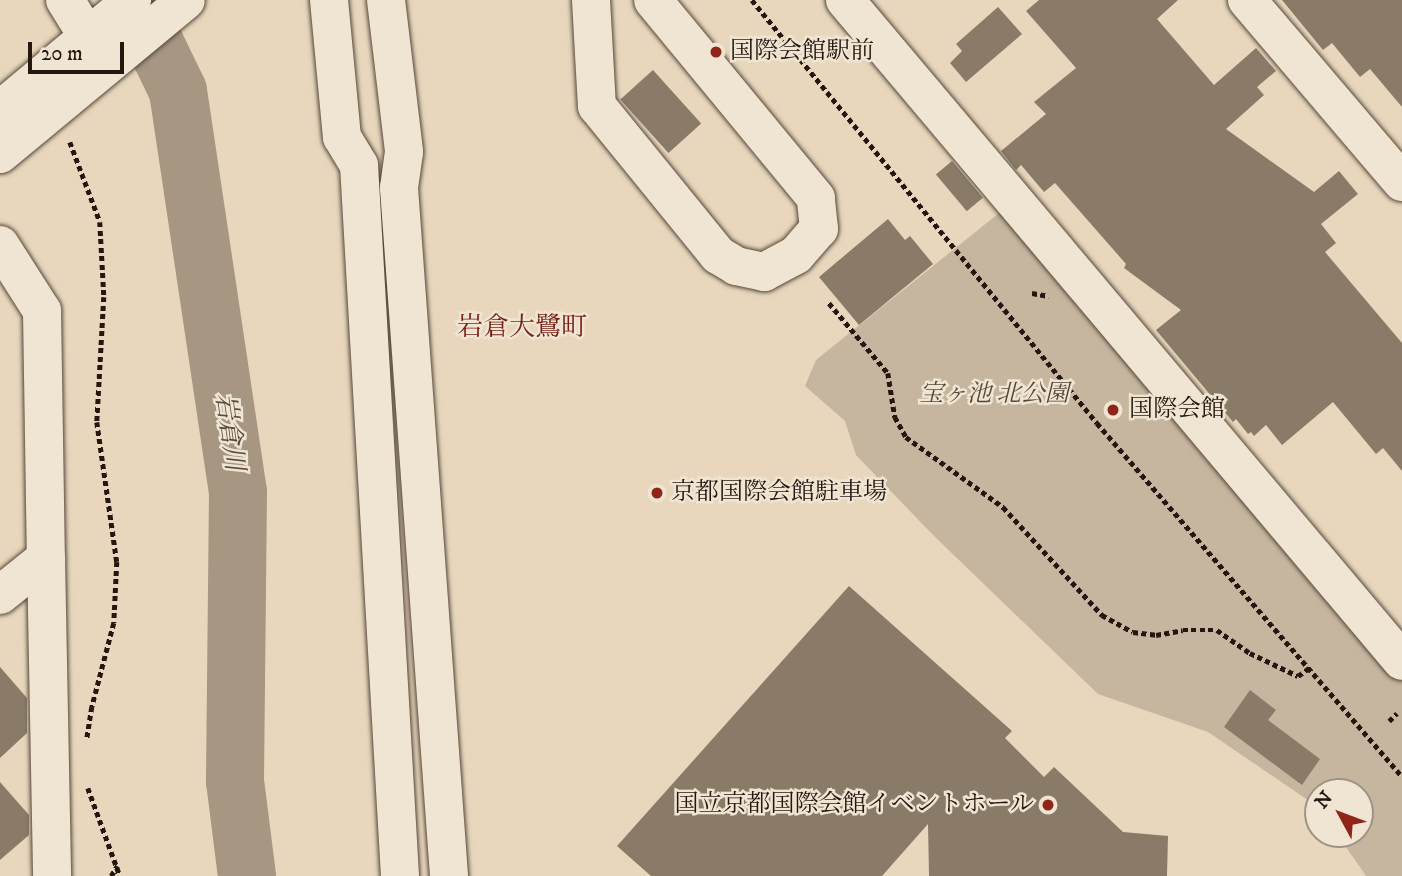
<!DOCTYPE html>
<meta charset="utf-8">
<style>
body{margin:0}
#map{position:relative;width:1402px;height:876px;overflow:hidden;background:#e8d7bc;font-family:"IM FELL DW Pica","Noto Serif JP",serif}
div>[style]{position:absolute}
.green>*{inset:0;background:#c7b69f}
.river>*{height:58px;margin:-29px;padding:0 29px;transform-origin:29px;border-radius:29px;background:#a69682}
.building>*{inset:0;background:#8a7b69;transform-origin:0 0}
.path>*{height:4.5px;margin-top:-2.25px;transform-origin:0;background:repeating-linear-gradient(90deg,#251710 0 5px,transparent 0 8.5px)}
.roads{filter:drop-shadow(0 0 2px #56473b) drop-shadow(0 0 2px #56473b)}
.minor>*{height:38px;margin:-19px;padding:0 19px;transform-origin:19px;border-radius:19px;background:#f0e5d3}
.dots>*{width:19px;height:19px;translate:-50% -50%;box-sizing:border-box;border:4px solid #f0e5d3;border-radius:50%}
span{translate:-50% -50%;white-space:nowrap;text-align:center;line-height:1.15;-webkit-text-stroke:5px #f0e5d3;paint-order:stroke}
.poi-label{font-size:24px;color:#251710}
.left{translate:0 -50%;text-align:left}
.right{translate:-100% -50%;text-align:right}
.park-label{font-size:24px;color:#56473b;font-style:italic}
.neighbourhood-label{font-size:26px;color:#7a1f14}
.water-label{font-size:26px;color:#594a3e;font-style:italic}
.north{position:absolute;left:1304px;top:778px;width:70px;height:70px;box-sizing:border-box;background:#f0e5d3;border:2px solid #9f9385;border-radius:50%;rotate:311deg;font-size:19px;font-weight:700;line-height:28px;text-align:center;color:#251710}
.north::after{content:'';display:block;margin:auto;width:24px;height:32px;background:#8f2418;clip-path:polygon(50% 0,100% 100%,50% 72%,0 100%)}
.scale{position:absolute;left:28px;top:42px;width:96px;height:32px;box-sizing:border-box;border:4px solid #251710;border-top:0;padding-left:9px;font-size:21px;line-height:24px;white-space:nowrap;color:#251710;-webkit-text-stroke:5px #f0e5d3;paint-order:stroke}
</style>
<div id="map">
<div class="green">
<div style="clip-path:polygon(1014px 201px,1402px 661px,1402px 876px,1366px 876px,1337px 834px,1360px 834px,1360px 792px,1318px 792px,1318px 807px,1208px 732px,1098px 694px,933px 535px,856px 455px,845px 421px,805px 386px,816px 360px)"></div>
</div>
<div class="river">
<div style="left:134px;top:0;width:101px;rotate:64.2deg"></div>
<div style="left:178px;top:91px;width:405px;rotate:81.5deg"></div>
<div style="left:238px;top:492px;width:289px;rotate:90.6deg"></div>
<div style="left:235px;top:781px;width:96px;rotate:82.8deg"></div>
</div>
<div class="building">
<div style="clip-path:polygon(1039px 0,1178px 0,1157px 19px,1214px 85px,1256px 48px,1276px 71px,1257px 87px,1264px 95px,1226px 129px,1314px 192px,1339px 171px,1358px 194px,1321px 224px,1336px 243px,1325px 252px,1402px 343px,1402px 471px,1383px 448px,1376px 454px,1333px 402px,1282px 445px,1266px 425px,1254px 436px,1251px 432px,1248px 434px,1236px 419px,1233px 422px,1156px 330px,1181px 310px,1124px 268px,1126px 264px,1055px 183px,1044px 192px,1021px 165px,1016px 170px,1001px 151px,1046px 114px,1034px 102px,1076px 68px,1026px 11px)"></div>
<div style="clip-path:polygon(1282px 0,1402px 0,1402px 107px,1370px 69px,1360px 77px,1332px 43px,1323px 50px)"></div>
<div style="clip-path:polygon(998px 7px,1022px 34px,966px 82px,950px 63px,962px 51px,956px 44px)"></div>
<div style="left:653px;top:70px;width:72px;height:44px;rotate:48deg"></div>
<div style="left:952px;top:161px;width:48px;height:21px;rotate:50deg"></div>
<div style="clip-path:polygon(888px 219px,905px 240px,910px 236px,933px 264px,859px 325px,819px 277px)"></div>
<div style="clip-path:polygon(849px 586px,1012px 731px,1005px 738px,1044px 777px,1054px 767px,1123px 832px,1168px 836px,1167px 876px,929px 876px,928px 824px,882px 876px,651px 876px,617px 846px)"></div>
<div style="clip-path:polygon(0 667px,27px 698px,27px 733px,0 758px)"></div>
<div style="clip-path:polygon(1250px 690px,1276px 710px,1268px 720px,1320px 759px,1302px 785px,1224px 727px)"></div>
<div style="clip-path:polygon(0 782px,29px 815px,29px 835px,0 860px)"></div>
</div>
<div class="path">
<div style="left:752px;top:0;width:546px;rotate:50.8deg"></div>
<div style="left:1097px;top:423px;width:467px;rotate:49.2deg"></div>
<div style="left:70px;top:142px;width:85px;rotate:69.4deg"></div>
<div style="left:100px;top:222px;width:75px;rotate:86.9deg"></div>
<div style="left:104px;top:297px;width:125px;rotate:93.2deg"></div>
<div style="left:97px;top:422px;width:141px;rotate:81.9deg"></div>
<div style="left:117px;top:562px;width:61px;rotate:92.8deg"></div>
<div style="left:114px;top:623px;width:87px;rotate:104.7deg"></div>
<div style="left:92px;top:707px;width:32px;rotate:99deg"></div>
<div style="left:1032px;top:293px;width:17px;rotate:10deg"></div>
<div style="left:829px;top:303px;width:92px;rotate:49.9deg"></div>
<div style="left:888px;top:373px;width:45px;rotate:81deg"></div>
<div style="left:895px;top:417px;width:23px;rotate:61deg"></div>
<div style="left:906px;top:437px;width:120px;rotate:35.8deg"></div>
<div style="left:1003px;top:507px;width:147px;rotate:47.5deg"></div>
<div style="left:1102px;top:615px;width:35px;rotate:29deg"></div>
<div style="left:1133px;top:632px;width:23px;rotate:7deg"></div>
<div style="left:1156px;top:635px;width:27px;rotate:-10deg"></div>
<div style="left:1183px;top:630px;width:34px"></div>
<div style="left:1217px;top:630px;width:40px;rotate:34.9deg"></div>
<div style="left:1250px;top:653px;width:53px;rotate:25.6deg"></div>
<div style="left:1298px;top:676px;width:14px;rotate:-36deg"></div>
<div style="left:1389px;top:721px;width:11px;rotate:-45deg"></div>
<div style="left:88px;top:788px;width:94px;rotate:70deg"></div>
<div style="left:111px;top:876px;width:12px;rotate:-59deg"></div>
</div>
<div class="roads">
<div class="minor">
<div style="left:65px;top:0;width:44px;rotate:58.1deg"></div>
<div style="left:329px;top:0;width:138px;rotate:84.6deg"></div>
<div style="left:342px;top:137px;width:33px;rotate:59deg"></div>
<div style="left:359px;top:165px;width:712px;rotate:86.7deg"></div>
<div style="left:386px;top:0;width:153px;rotate:83.2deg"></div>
<div style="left:404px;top:152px;width:36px;rotate:98deg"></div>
<div style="left:399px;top:188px;width:690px;rotate:85.84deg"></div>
<div style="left:591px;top:0;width:106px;rotate:86.8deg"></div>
<div style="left:597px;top:106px;width:192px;rotate:50.9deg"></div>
<div style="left:718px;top:255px;width:21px;rotate:31deg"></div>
<div style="left:736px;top:266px;width:29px;rotate:12deg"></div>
<div style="left:764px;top:272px;width:36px;rotate:-28deg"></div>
<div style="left:796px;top:255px;width:35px;rotate:-49deg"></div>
<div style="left:819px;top:229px;width:31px;rotate:-96deg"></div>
<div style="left:816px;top:198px;width:256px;rotate:-129.5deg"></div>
<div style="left:845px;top:0;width:864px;rotate:49.88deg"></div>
<div style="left:1247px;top:0;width:239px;rotate:49.6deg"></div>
<div style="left:0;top:110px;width:172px;rotate:-39.8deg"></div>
<div style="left:0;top:154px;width:241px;rotate:-39.6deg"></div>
<div style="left:0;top:245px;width:78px;rotate:57.5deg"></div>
<div style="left:42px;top:311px;width:247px;rotate:89.1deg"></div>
<div style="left:46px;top:558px;width:59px;rotate:141.2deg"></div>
<div style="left:46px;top:558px;width:318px;rotate:88.9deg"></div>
</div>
</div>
<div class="dots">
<div style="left:716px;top:52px;background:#8f2418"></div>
<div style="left:1113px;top:410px;background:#8f2418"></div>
<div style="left:657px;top:493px;background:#8f2418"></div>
<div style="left:1048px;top:805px;background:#8f2418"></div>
</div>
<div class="poi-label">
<span class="left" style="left:730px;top:52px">国際会館駅前</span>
<span class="left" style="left:1129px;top:410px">国際会館</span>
<span class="left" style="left:671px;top:493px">京都国際会館駐車場</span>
<span class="right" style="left:1034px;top:805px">国立京都国際会館イベントホール</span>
</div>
<div class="park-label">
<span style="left:994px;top:395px">宝ヶ池 北公園</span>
</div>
<div class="neighbourhood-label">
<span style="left:522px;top:328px">岩倉大鷺町</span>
</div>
<div class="water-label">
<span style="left:229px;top:432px;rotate:82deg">岩倉川</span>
</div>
<div class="north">N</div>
<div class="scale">20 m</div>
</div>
